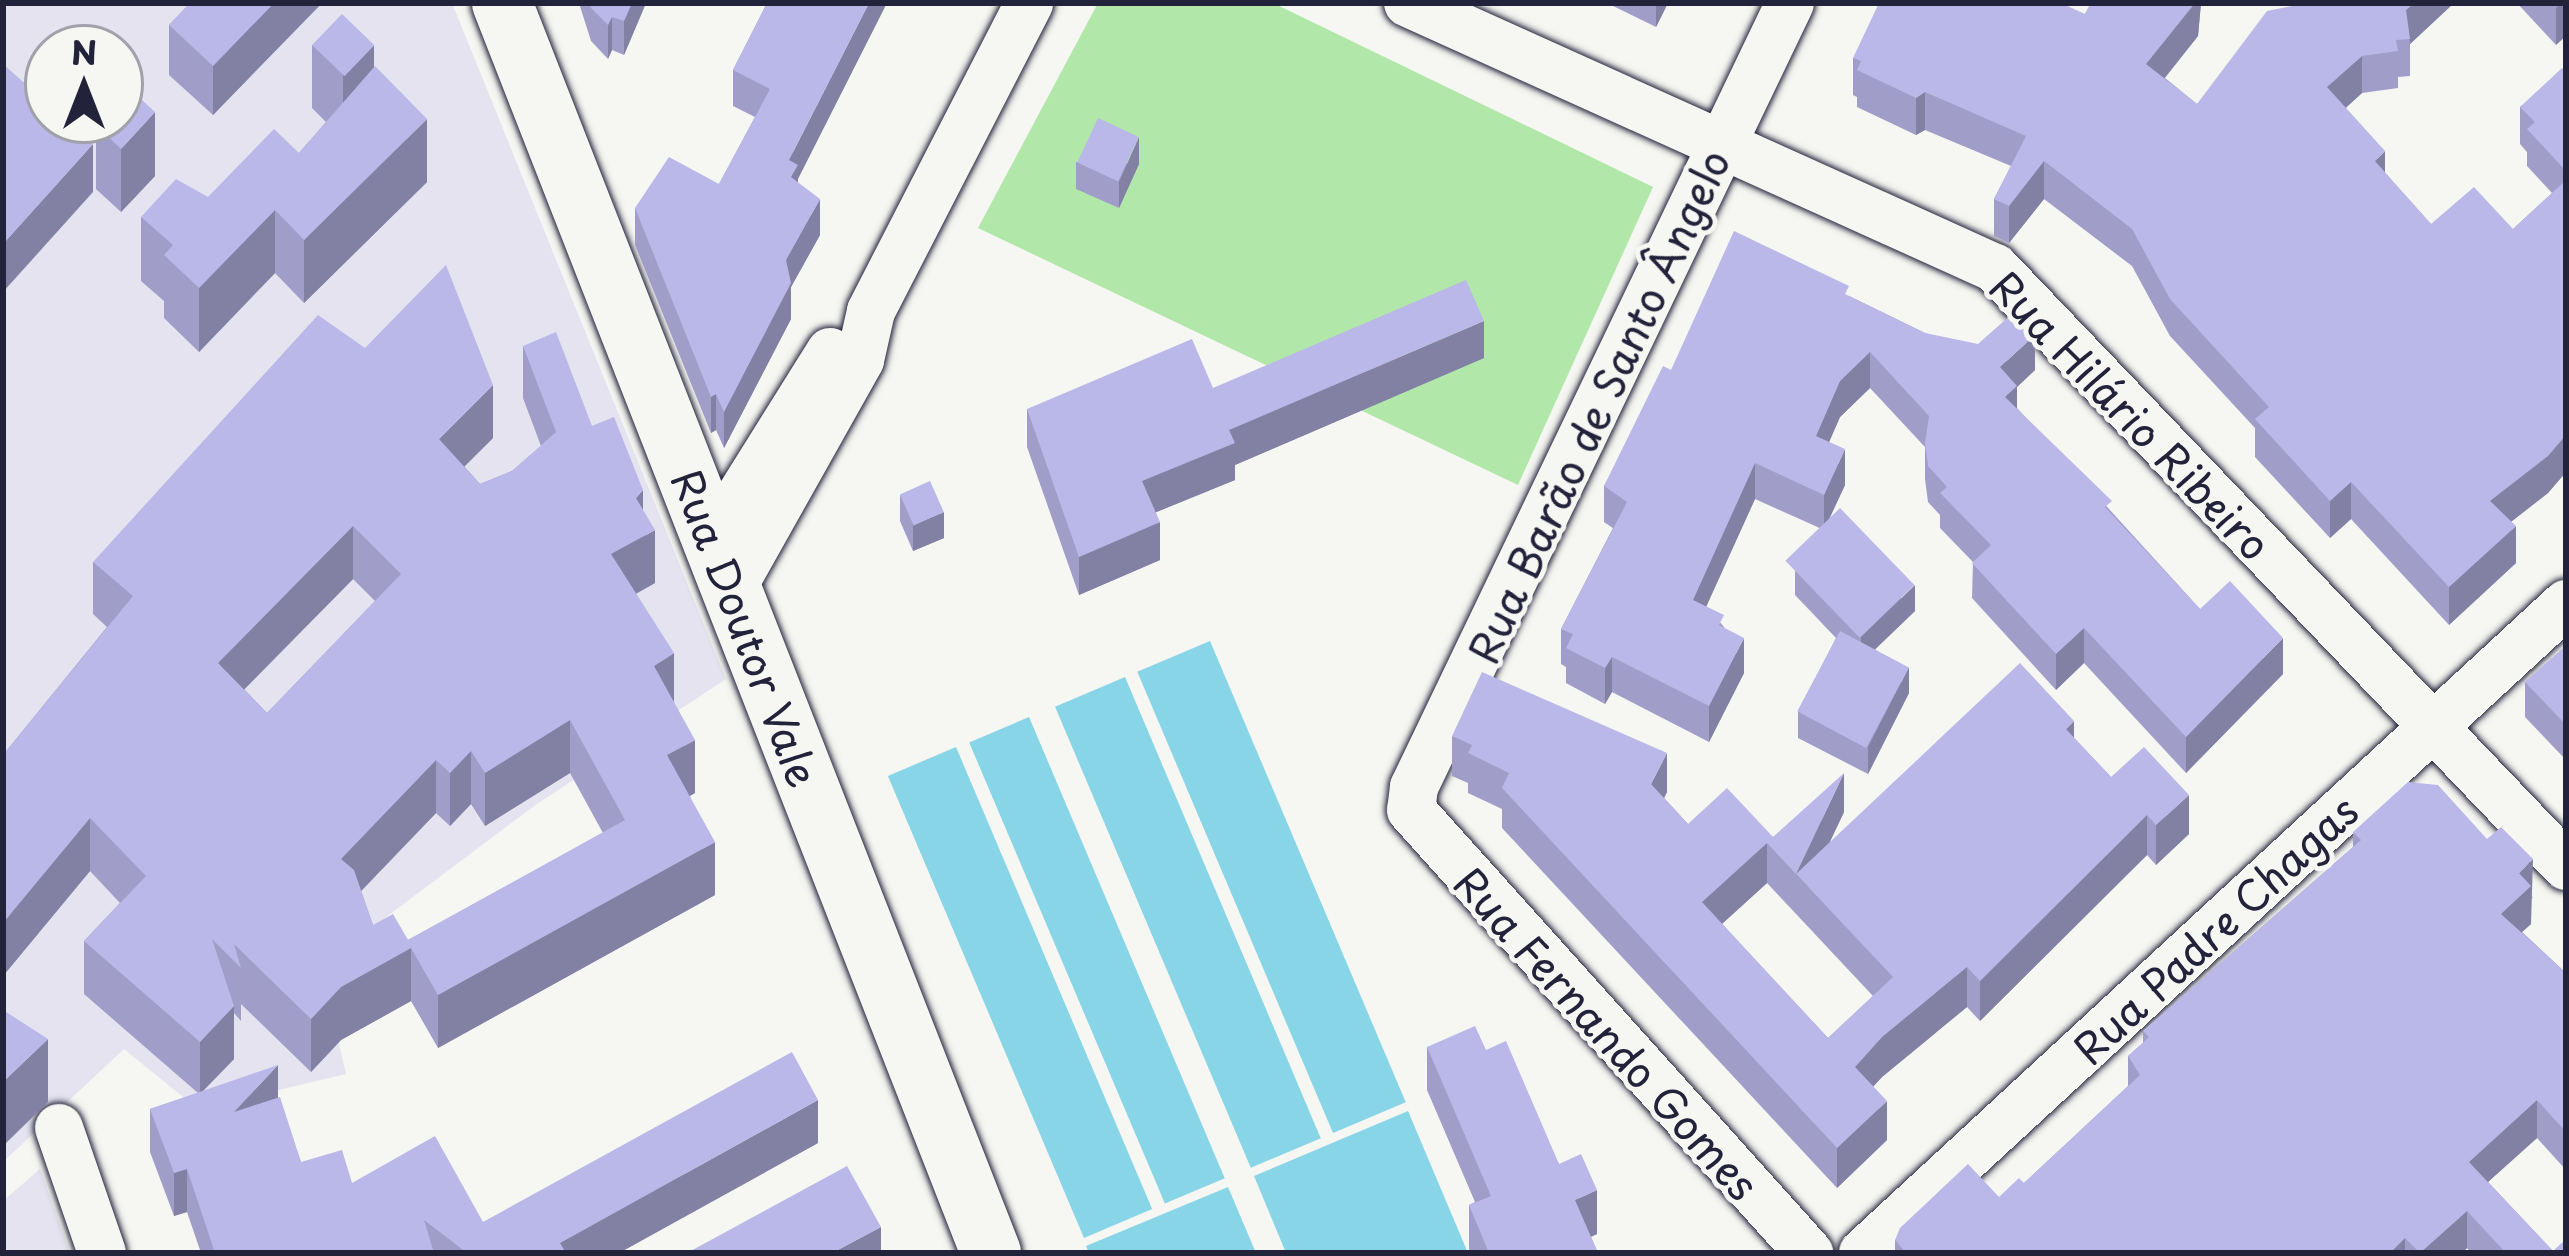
<!DOCTYPE html>
<meta charset="utf-8">
<style>
body{margin:0}
#map{position:relative;width:2569px;height:1256px;overflow:hidden;background:#f6f6f2;font-family:"Playpen Sans",sans-serif}
div>[style]{position:absolute}
.built>*{inset:0;background:#e4e3ef}
.green>*{inset:0;background:#b1e7a9}
.water>*{inset:0;background:#89d5e8;transform-origin:0 0}
.roads{filter:drop-shadow(0 0 3px #22223b) drop-shadow(0 0 3px #22223b)}
.minor>*{height:48px;margin:-24px;padding:0 24px;transform-origin:24px;border-radius:24px;background:#f6f6f2}
.tertiary>*{height:60px;margin:-30px;padding:0 30px;transform-origin:30px;border-radius:30px;background:#f6f6f2}
.wall>*{inset:0;background:#a09dc8}
.shaded-wall>*{inset:0;background:#8280a3}
.building>*{inset:0;background:#bab7e9;transform-origin:0 0}
span{translate:-50% -50%;white-space:nowrap;text-align:center;line-height:1.15;-webkit-text-stroke:10px #f6f6f2;paint-order:stroke}
.street-label{font-size:42px;color:#22223b}
.frame{position:absolute;inset:0;border:6px solid #22223b;pointer-events:none}
.north{position:absolute;left:24px;top:24px;width:120px;height:120px;box-sizing:border-box;background:#f6f6f2;border:3px solid #a1a1a9;border-radius:50%;rotate:0deg;font-size:33px;font-weight:700;line-height:48px;text-align:center;color:#22223b}
.north::after{content:'';display:block;margin:auto;width:42px;height:54px;background:#22223b;clip-path:polygon(50% 0,100% 100%,50% 72%,0 100%)}
</style>
<div id="map">
<div class="built">
<div style="clip-path:polygon(evenodd,3px 3px,452px 3px,726px 679px,534px 806px,321px 966px,346px 1074px,198px 1109px,124px 1049px,3px 1162px,3px 3px,48px 48px,120px 48px,120px 120px,48px 120px,48px 48px)"></div>
<div style="clip-path:polygon(40px 1169px,70px 1253px,3px 1253px,3px 1201px)"></div>
</div>
<div class="green">
<div style="clip-path:polygon(1098px 3px,1273px 3px,1653px 187px,1518px 485px,978px 228px)"></div>
</div>
<div class="water">
<div style="left:1210px;top:641px;width:501px;height:79px;rotate:67deg"></div>
<div style="left:1125px;top:677px;width:501px;height:76px;rotate:67deg"></div>
<div style="left:1029px;top:717px;width:501px;height:65px;rotate:67deg"></div>
<div style="left:956px;top:747px;width:502px;height:74px;rotate:67deg"></div>
<div style="clip-path:polygon(1408px 1111px,1468px 1253px,1286px 1253px,1254px 1176px)"></div>
<div style="clip-path:polygon(1228px 1187px,1256px 1253px,1089px 1253px,1086px 1246px)"></div>
</div>
<div class="roads">
<div class="minor">
<div style="left:1408px;top:3px;width:644px;rotate:24.3deg"></div>
<div style="left:1995px;top:268px;width:827px;rotate:46.32deg"></div>
<div style="left:1790px;top:3px;width:870px;rotate:115.62deg"></div>
<div style="left:1414px;top:787px;width:23px;rotate:97deg"></div>
<div style="left:1411px;top:810px;width:596px;rotate:48.06deg"></div>
<div style="left:712px;top:541px;width:223px;rotate:-58deg"></div>
<div style="left:731px;top:590px;width:264px;rotate:-60.7deg"></div>
<div style="left:860px;top:360px;width:50px;rotate:-77.3deg"></div>
<div style="left:871px;top:311px;width:346px;rotate:-62.8deg"></div>
<div style="left:59px;top:1128px;width:132px;rotate:71deg"></div>
<div style="left:1863px;top:1253px;width:957px;rotate:-42.71deg"></div>
</div>
<div class="tertiary">
<div style="left:502px;top:3px;width:1342px;rotate:68.63deg"></div>
</div>
</div>
<div class="wall">
<div style="clip-path:polygon(190px 3px,322px 3px,213px 115px,169px 75px,169px 25px)"></div>
<div style="clip-path:polygon(579px 3px,646px 3px,624px 55px,612px 50px,608px 59px,591px 41px)"></div>
<div style="clip-path:polygon(767px 3px,798px 183px,820px 235px,791px 287px,791px 319px,724px 448px,716px 430px,711px 433px,635px 245px,635px 208px,719px 184px,755px 117px,733px 106px,733px 70px)"></div>
<div style="clip-path:polygon(1607px 3px,1668px 3px,1656px 27px)"></div>
<div style="clip-path:polygon(2091px 3px,2201px 3px,2198px 36px,2165px 78px,2197px 104px,2307px 3px,2454px 3px,2410px 44px,2410px 76px,2398px 77px,2398px 88px,2362px 93px,2346px 108px,2385px 173px,2431px 224px,2513px 229px,2552px 193px,2527px 166px,2527px 152px,2520px 144px,2520px 107px,2566px 72px,2566px 472px,2548px 493px,2511px 522px,2516px 563px,2449px 625px,2351px 519px,2330px 538px,2255px 457px,2255px 428px,2170px 336px,2132px 266px,2044px 199px,2009px 243px,1994px 236px,1994px 199px,2011px 166px,1925px 130px,1916px 135px,1857px 107px,1857px 97px,1853px 95px,1853px 58px,2085px 14px)"></div>
<div style="clip-path:polygon(2517px 3px,2566px 3px,2556px 45px)"></div>
<div style="clip-path:polygon(312px 45px,374px 67px,427px 182px,304px 303px,275px 273px,199px 352px,164px 318px,164px 301px,141px 281px,141px 217px,208px 197px,299px 153px,326px 122px,312px 108px)"></div>
<div style="clip-path:polygon(96px 125px,155px 176px,121px 212px,96px 189px)"></div>
<div style="clip-path:polygon(1076px 162px,1139px 164px,1119px 208px,1076px 189px)"></div>
<div style="clip-path:polygon(1849px 296px,1925px 333px,2035px 370px,2017px 387px,2017px 408px,2200px 609px,2283px 674px,2186px 773px,2084px 663px,2056px 690px,1972px 598px,1973px 562px,1940px 528px,1940px 515px,1928px 502px,1925px 479px,1925px 447px,1870px 388px,1840px 417px,1829px 442px,1845px 485px,1825px 528px,1915px 611px,1875px 649px,1909px 693px,1868px 774px,1798px 738px,1798px 712px,1836px 638px,1795px 595px,1795px 569px,1824px 530px,1755px 499px,1706px 606px,1724px 627px,1744px 673px,1709px 742px,1612px 692px,1605px 704px,1566px 683px,1566px 667px,1561px 664px,1561px 629px,1613px 528px,1604px 522px,1604px 486px,1671px 370px)"></div>
<div style="clip-path:polygon(evenodd,523px 346px,592px 426px,643px 511px,655px 583px,636px 594px,674px 702px,695px 793px,690px 796px,715px 895px,438px 1048px,411px 1001px,341px 1040px,311px 1072px,241px 1004px,241px 1021px,234px 1013px,234px 1059px,203px 1091px,278px 1098px,301px 1162px,352px 1183px,483px 1222px,818px 1143px,619px 1253px,201px 1253px,187px 1212px,174px 1216px,150px 1152px,150px 1109px,198px 1093px,84px 994px,84px 941px,120px 903px,90px 871px,3px 976px,3px 755px,107px 627px,93px 614px,93px 562px,493px 438px,464px 466px,480px 484px,512px 471px,541px 446px,523px 398px,523px 346px,353px 579px,375px 601px,267px 713px,244px 689px,353px 579px,523px 346px,570px 773px,603px 833px,408px 940px,373px 925px,361px 891px,436px 813px,450px 826px,471px 804px,485px 826px,570px 773px)"></div>
<div style="clip-path:polygon(1484px 358px,1235px 465px,1235px 480px,1156px 512px,1160px 560px,1079px 595px,1027px 447px,1027px 409px)"></div>
<div style="clip-path:polygon(900px 495px,944px 538px,913px 551px,900px 521px)"></div>
<div style="clip-path:polygon(2566px 646px,2566px 760px,2525px 717px,2525px 682px)"></div>
<div style="clip-path:polygon(evenodd,1452px 736px,1667px 792px,1664px 798px,1688px 824px,1773px 837px,1844px 812px,1830px 842px,2074px 738px,2111px 777px,2189px 834px,2156px 865px,2147px 855px,1980px 1021px,1967px 1007px,1882px 1077px,1873px 1086px,1887px 1140px,1837px 1188px,1502px 828px,1502px 809px,1468px 793px,1468px 783px,1452px 776px,1452px 736px,1767px 883px,1873px 996px,1828px 1038px,1722px 924px,1767px 883px)"></div>
<div style="clip-path:polygon(2353px 832px,2533px 897px,2531px 899px,2531px 924px,2522px 932px,2566px 973px,2566px 1170px,2537px 1138px,2488px 1182px,2553px 1251px,2566px 1253px,2471px 1253px,2467px 1248px,2462px 1253px,1895px 1253px,1895px 1240px,1999px 1197px,2024px 1183px,2128px 1086px,2128px 1056px,2143px 1043px,2143px 1031px,2353px 847px)"></div>
<div style="clip-path:polygon(1427px 1047px,1486px 1050px,1559px 1164px,1597px 1234px,1591px 1237px,1598px 1253px,1471px 1253px,1469px 1249px,1469px 1205px,1475px 1202px,1427px 1090px)"></div>
</div>
<div class="shaded-wall">
<div style="clip-path:polygon(274px 3px,322px 3px,213px 115px,213px 66px)"></div>
<div style="clip-path:polygon(632px 3px,646px 3px,624px 55px,624px 21px)"></div>
<div style="clip-path:polygon(869px 3px,887px 3px,798px 179px,798px 201px,791px 214px,789px 160px)"></div>
<div style="clip-path:polygon(1656px 3px,1668px 3px,1656px 27px)"></div>
<div style="clip-path:polygon(2195px 3px,2201px 3px,2198px 36px,2146px 101px,2146px 64px)"></div>
<div style="clip-path:polygon(2414px 3px,2454px 3px,2410px 44px,2406px 10px)"></div>
<div style="clip-path:polygon(2561px 3px,2566px 3px,2566px 36px,2556px 45px,2556px 8px)"></div>
<div style="clip-path:polygon(612px 17px,612px 50px,608px 59px,608px 25px)"></div>
<div style="clip-path:polygon(374px 45px,374px 108px,343px 139px,343px 76px)"></div>
<div style="clip-path:polygon(2362px 56px,2362px 93px,2327px 124px,2327px 87px)"></div>
<div style="clip-path:polygon(1925px 92px,1925px 130px,1916px 135px,1916px 98px)"></div>
<div style="clip-path:polygon(155px 112px,155px 176px,121px 212px,121px 149px)"></div>
<div style="clip-path:polygon(427px 119px,427px 182px,304px 303px,304px 240px)"></div>
<div style="clip-path:polygon(1139px 137px,1139px 164px,1119px 208px,1119px 182px)"></div>
<div style="clip-path:polygon(93px 144px,93px 192px,3px 292px,3px 244px)"></div>
<div style="clip-path:polygon(2385px 151px,2385px 189px,2375px 161px)"></div>
<div style="clip-path:polygon(2044px 161px,2044px 199px,2009px 243px,2009px 206px)"></div>
<div style="clip-path:polygon(820px 199px,820px 235px,791px 287px,791px 319px,724px 448px,724px 412px,786px 260px)"></div>
<div style="clip-path:polygon(275px 210px,275px 273px,199px 352px,199px 288px)"></div>
<div style="clip-path:polygon(1484px 321px,1484px 358px,1235px 465px,1235px 480px,1142px 518px,1142px 481px,1229px 430px)"></div>
<div style="clip-path:polygon(2035px 335px,2035px 370px,2017px 387px,2017px 421px,2005px 432px,2000px 367px)"></div>
<div style="clip-path:polygon(1870px 352px,1870px 388px,1840px 417px,1816px 472px,1816px 436px,1840px 381px)"></div>
<div style="clip-path:polygon(493px 385px,493px 438px,439px 492px,439px 439px)"></div>
<div style="clip-path:polygon(716px 394px,716px 430px,711px 433px,711px 397px)"></div>
<div style="clip-path:polygon(2566px 435px,2566px 472px,2548px 493px,2490px 538px,2490px 501px)"></div>
<div style="clip-path:polygon(1845px 449px,1845px 485px,1824px 530px,1824px 495px)"></div>
<div style="clip-path:polygon(1755px 463px,1755px 499px,1693px 636px,1693px 600px)"></div>
<div style="clip-path:polygon(2351px 482px,2351px 519px,2330px 538px,2330px 501px)"></div>
<div style="clip-path:polygon(643px 490px,643px 537px,655px 530px,655px 583px,611px 607px,611px 554px,636px 498px)"></div>
<div style="clip-path:polygon(944px 512px,944px 538px,913px 551px,913px 525px)"></div>
<div style="clip-path:polygon(1160px 522px,1160px 560px,1079px 595px,1079px 557px)"></div>
<div style="clip-path:polygon(353px 526px,353px 579px,218px 716px,218px 663px)"></div>
<div style="clip-path:polygon(2516px 526px,2516px 563px,2449px 625px,2449px 587px)"></div>
<div style="clip-path:polygon(1915px 585px,1915px 611px,1861px 663px,1861px 637px)"></div>
<div style="clip-path:polygon(2084px 628px,2084px 663px,2056px 690px,2056px 654px)"></div>
<div style="clip-path:polygon(1744px 638px,1744px 673px,1709px 742px,1709px 706px)"></div>
<div style="clip-path:polygon(2283px 638px,2283px 674px,2186px 773px,2186px 737px)"></div>
<div style="clip-path:polygon(674px 653px,674px 706px,654px 666px)"></div>
<div style="clip-path:polygon(1612px 657px,1612px 692px,1605px 704px,1605px 668px)"></div>
<div style="clip-path:polygon(1909px 667px,1909px 693px,1868px 774px,1868px 747px)"></div>
<div style="clip-path:polygon(570px 720px,570px 773px,485px 826px,485px 773px)"></div>
<div style="clip-path:polygon(2074px 721px,2074px 761px,2066px 729px)"></div>
<div style="clip-path:polygon(695px 740px,695px 793px,667px 808px,667px 755px)"></div>
<div style="clip-path:polygon(471px 751px,471px 804px,450px 826px,450px 773px)"></div>
<div style="clip-path:polygon(1667px 753px,1667px 792px,1651px 824px,1651px 784px)"></div>
<div style="clip-path:polygon(436px 760px,436px 813px,341px 912px,341px 859px)"></div>
<div style="clip-path:polygon(1844px 773px,1844px 812px,1808px 887px,1796px 874px,1796px 914px,1796px 874px)"></div>
<div style="clip-path:polygon(2189px 795px,2189px 834px,2156px 865px,2156px 825px)"></div>
<div style="clip-path:polygon(2147px 815px,2147px 855px,1980px 1021px,1980px 981px)"></div>
<div style="clip-path:polygon(90px 818px,90px 871px,3px 976px,3px 923px)"></div>
<div style="clip-path:polygon(715px 842px,715px 895px,438px 1048px,438px 995px)"></div>
<div style="clip-path:polygon(1767px 843px,1767px 883px,1702px 942px,1702px 902px)"></div>
<div style="clip-path:polygon(2533px 859px,2531px 924px,2501px 951px,2501px 914px,2519px 873px)"></div>
<div style="clip-path:polygon(411px 948px,411px 1001px,341px 1040px,311px 1072px,311px 1019px,341px 987px)"></div>
<div style="clip-path:polygon(1967px 967px,1967px 1007px,1882px 1077px,1855px 1107px,1855px 1067px,1882px 1037px)"></div>
<div style="clip-path:polygon(234px 1006px,234px 1059px,200px 1094px,200px 1042px)"></div>
<div style="clip-path:polygon(48px 1039px,48px 1102px,4px 1145px,4px 1081px)"></div>
<div style="clip-path:polygon(278px 1065px,278px 1108px,234px 1112px)"></div>
<div style="clip-path:polygon(818px 1100px,818px 1143px,619px 1253px,560px 1253px,560px 1243px)"></div>
<div style="clip-path:polygon(2537px 1100px,2537px 1138px,2469px 1199px,2469px 1162px)"></div>
<div style="clip-path:polygon(1887px 1101px,1887px 1140px,1837px 1188px,1837px 1148px)"></div>
<div style="clip-path:polygon(187px 1169px,187px 1212px,174px 1216px,174px 1173px)"></div>
<div style="clip-path:polygon(1597px 1190px,1597px 1234px,1575px 1243px,1575px 1200px)"></div>
<div style="clip-path:polygon(2467px 1211px,2467px 1248px,2462px 1253px,2420px 1253px)"></div>
<div style="clip-path:polygon(881px 1227px,881px 1253px,832px 1253px)"></div>
<div style="clip-path:polygon(2405px 1238px,2405px 1253px,2390px 1253px)"></div>
</div>
<div class="building">
<div style="clip-path:polygon(190px 3px,274px 3px,213px 66px,169px 25px)"></div>
<div style="clip-path:polygon(589px 3px,632px 3px,624px 21px,612px 17px,608px 25px,591px 8px)"></div>
<div style="clip-path:polygon(767px 3px,869px 3px,789px 160px,798px 165px,791px 177px,820px 199px,786px 260px,791px 283px,724px 412px,716px 394px,711px 397px,635px 208px,669px 157px,719px 184px,770px 89px,733px 70px)"></div>
<div style="clip-path:polygon(1879px 3px,2061px 3px,2085px 14px,2091px 3px,2195px 3px,2146px 64px,2197px 104px,2267px 11px,2307px 3px,2414px 3px,2406px 10px,2410px 39px,2396px 40px,2398px 51px,2362px 56px,2327px 87px,2385px 151px,2375px 161px,2431px 224px,2474px 187px,2513px 229px,2566px 180px,2566px 435px,2548px 456px,2490px 501px,2516px 526px,2449px 587px,2351px 482px,2330px 501px,2255px 419px,2269px 407px,2170px 299px,2132px 229px,2044px 161px,2009px 206px,1994px 199px,2026px 136px,1925px 92px,1916px 98px,1857px 70px,1861px 61px,1853px 58px)"></div>
<div style="left:342px;top:14px;width:45px;height:43px;rotate:44deg"></div>
<div style="clip-path:polygon(3px 64px,48px 104px,48px 120px,66px 120px,93px 144px,3px 244px)"></div>
<div style="clip-path:polygon(375px 66px,427px 119px,304px 240px,275px 210px,199px 288px,164px 255px,173px 245px,141px 217px,176px 179px,208px 197px,274px 129px,299px 153px)"></div>
<div style="clip-path:polygon(2562px 68px,2566px 72px,2566px 171px,2527px 129px,2535px 122px,2520px 107px)"></div>
<div style="clip-path:polygon(130px 89px,155px 112px,121px 149px,96px 125px,101px 120px,120px 120px,120px 99px)"></div>
<div style="left:1098px;top:118px;width:45px;height:49px;rotate:25deg"></div>
<div style="clip-path:polygon(1734px 231px,1849px 286px,1845px 294px,1925px 333px,1978px 344px,2014px 312px,2035px 335px,2000px 367px,2017px 386px,2005px 397px,2112px 501px,2105px 507px,2200px 609px,2230px 581px,2283px 638px,2186px 737px,2084px 628px,2056px 654px,1972px 563px,1991px 545px,1940px 493px,1947px 487px,1928px 466px,1925px 443px,1929px 416px,1870px 352px,1840px 381px,1816px 436px,1845px 449px,1824px 495px,1755px 463px,1693px 600px,1724px 615px,1719px 625px,1744px 638px,1709px 706px,1612px 657px,1605px 668px,1566px 648px,1573px 634px,1561px 629px,1627px 502px,1604px 486px,1663px 366px,1671px 370px)"></div>
<div style="clip-path:polygon(evenodd,446px 265px,493px 385px,439px 439px,480px 484px,512px 471px,556px 432px,523px 346px,556px 332px,592px 426px,614px 417px,643px 490px,636px 498px,655px 530px,611px 554px,674px 653px,654px 666px,695px 740px,667px 755px,715px 842px,438px 995px,411px 948px,341px 987px,311px 1019px,234px 944px,241px 968px,212px 939px,234px 1006px,200px 1042px,84px 941px,146px 876px,90px 818px,3px 923px,3px 755px,133px 596px,93px 562px,318px 315px,365px 348px,446px 265px,353px 526px,401px 574px,267px 713px,218px 663px,353px 526px,446px 265px,570px 720px,625px 820px,408px 940px,393px 914px,373px 925px,354px 870px,341px 859px,436px 760px,450px 773px,471px 751px,485px 773px,570px 720px)"></div>
<div style="clip-path:polygon(1466px 280px,1484px 321px,1229px 430px,1235px 443px,1142px 481px,1160px 522px,1079px 557px,1027px 409px,1192px 339px,1213px 388px)"></div>
<div style="left:930px;top:481px;width:34px;height:33px;rotate:66deg"></div>
<div style="left:1840px;top:508px;width:107px;height:76px;rotate:46deg"></div>
<div style="left:1840px;top:631px;width:78px;height:91px;rotate:28deg"></div>
<div style="clip-path:polygon(2566px 646px,2566px 725px,2525px 682px)"></div>
<div style="clip-path:polygon(2020px 663px,2074px 721px,2066px 729px,2111px 777px,2144px 747px,2189px 795px,2156px 825px,2147px 815px,1980px 981px,1967px 967px,1882px 1037px,1855px 1067px,1887px 1101px,1837px 1148px,1502px 788px,1509px 773px,1468px 753px,1472px 745px,1452px 736px,1482px 672px,1667px 753px,1651px 784px,1688px 824px,1727px 788px,1773px 837px,1844px 773px,1796px 874px,1767px 843px,1702px 902px,1828px 1038px,1893px 977px,1796px 874px)"></div>
<div style="clip-path:polygon(2408px 782px,2438px 785px,2487px 839px,2501px 827px,2533px 859px,2519px 873px,2531px 886px,2501px 914px,2566px 973px,2566px 1132px,2537px 1100px,2469px 1162px,2553px 1251px,2566px 1239px,2566px 1253px,2506px 1253px,2467px 1211px,2420px 1253px,2405px 1238px,2390px 1253px,1906px 1253px,1895px 1240px,1900px 1228px,1968px 1164px,1999px 1197px,2019px 1178px,2024px 1183px,2140px 1075px,2128px 1056px,2149px 1037px,2143px 1031px,2361px 840px,2353px 832px)"></div>
<div style="clip-path:polygon(3px 1010px,48px 1039px,4px 1081px,3px 1081px)"></div>
<div style="clip-path:polygon(1475px 1026px,1486px 1050px,1506px 1041px,1559px 1164px,1581px 1154px,1597px 1190px,1575px 1200px,1598px 1253px,1489px 1253px,1469px 1205px,1491px 1196px,1427px 1047px)"></div>
<div style="clip-path:polygon(792px 1052px,818px 1100px,560px 1243px,566px 1253px,467px 1253px,424px 1220px,434px 1253px,215px 1253px,187px 1169px,174px 1173px,150px 1109px,278px 1065px,234px 1112px,280px 1097px,301px 1162px,342px 1150px,352px 1183px,435px 1136px,483px 1222px)"></div>
<div style="clip-path:polygon(847px 1166px,881px 1227px,832px 1253px,687px 1253px)"></div>
</div>
<div class="street-label">
<span style="left:1598px;top:406px;rotate:-65deg">Rua Barão de Santo Ângelo</span>
<span style="left:2131px;top:415px;rotate:46deg">Rua Hilário Ribeiro</span>
<span style="left:746px;top:628px;rotate:69deg">Rua Doutor Vale</span>
<span style="left:2215px;top:929px;rotate:-43deg">Rua Padre Chagas</span>
<span style="left:1607px;top:1033px;rotate:48deg">Rua Fernando Gomes</span>
</div>
<div class="frame"></div>
<div class="north">N</div>
</div>
